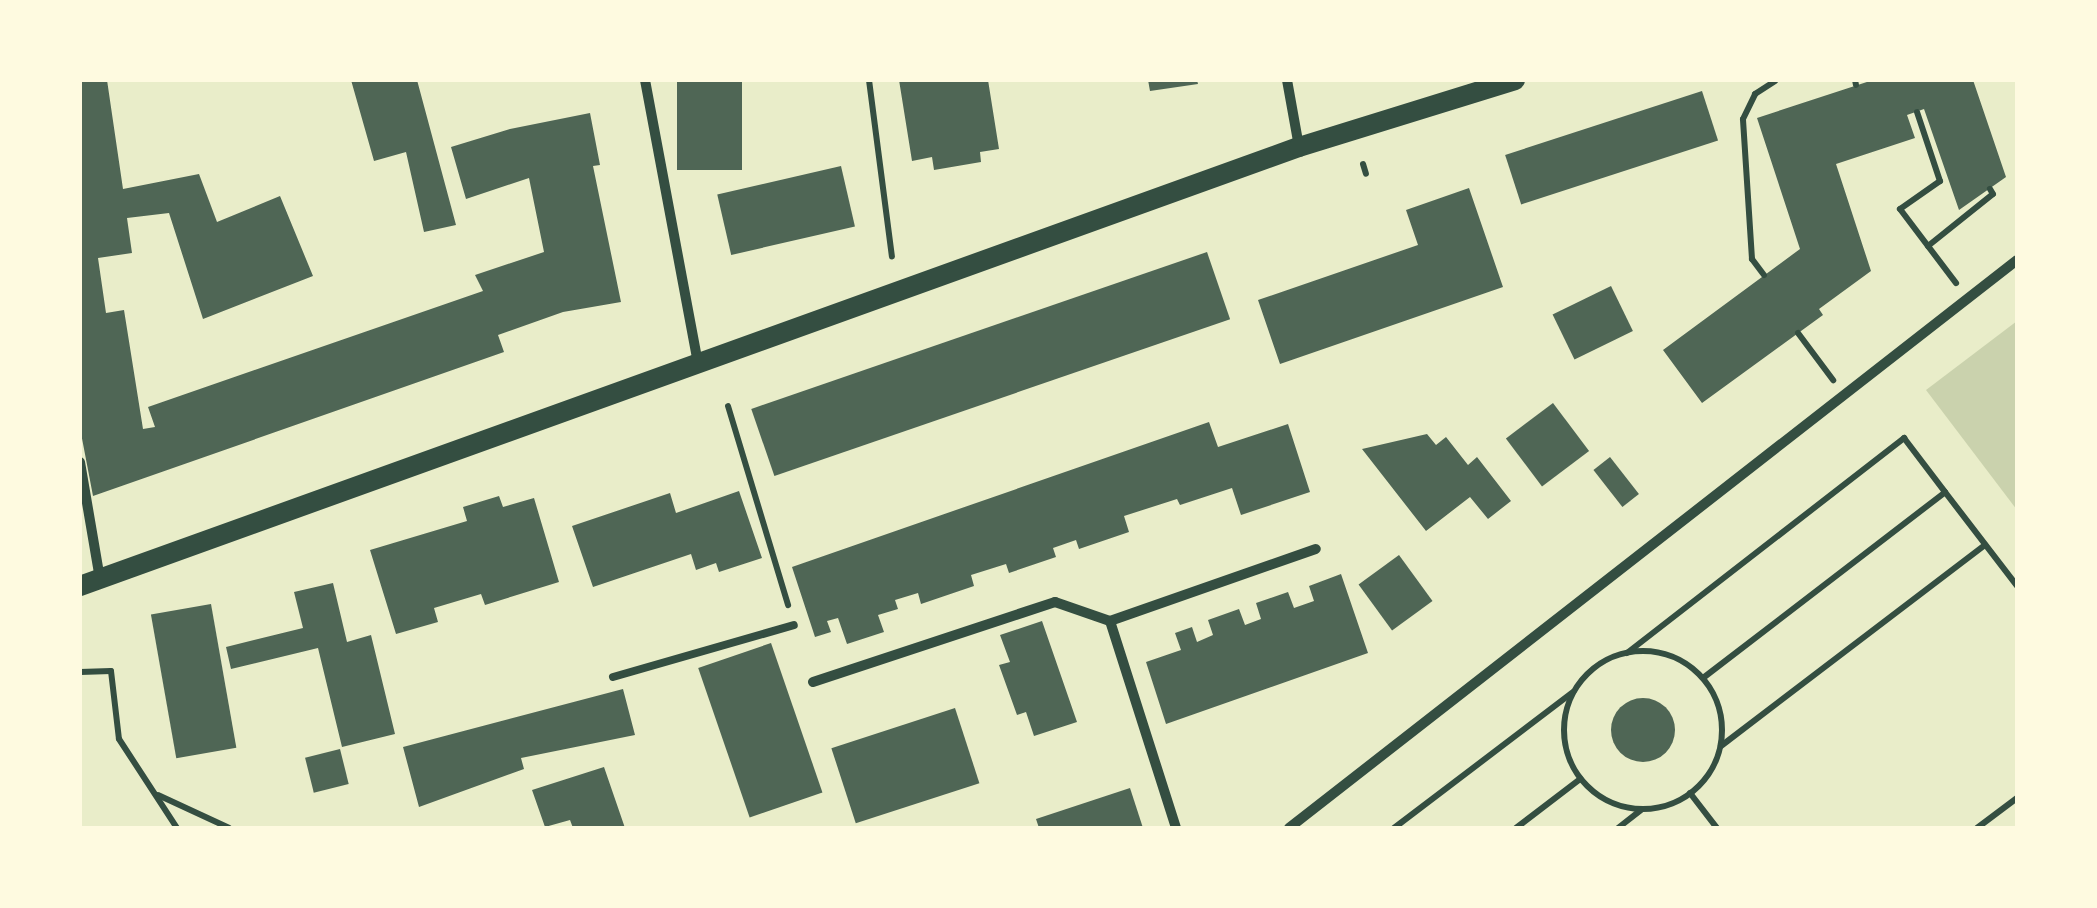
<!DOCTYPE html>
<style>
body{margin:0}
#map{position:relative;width:2097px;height:908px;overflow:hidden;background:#e9edc9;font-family:Georgia,serif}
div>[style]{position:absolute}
.green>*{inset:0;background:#cad2ad}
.building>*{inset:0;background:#4f6655;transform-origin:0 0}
.round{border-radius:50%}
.path>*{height:6px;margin:-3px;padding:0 3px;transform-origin:3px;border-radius:3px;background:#344e41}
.path>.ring{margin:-3px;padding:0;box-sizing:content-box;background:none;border:6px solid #344e41;border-radius:50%}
.service>*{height:8px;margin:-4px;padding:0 4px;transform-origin:4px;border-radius:4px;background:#344e41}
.minor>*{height:10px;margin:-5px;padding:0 5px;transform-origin:5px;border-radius:5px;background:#344e41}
.secondary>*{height:20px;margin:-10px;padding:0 10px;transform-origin:10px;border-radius:10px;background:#344e41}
span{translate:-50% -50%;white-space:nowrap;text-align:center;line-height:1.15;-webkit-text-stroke:10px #fefae0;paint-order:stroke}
.frame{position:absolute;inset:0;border:82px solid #fefae0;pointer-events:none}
</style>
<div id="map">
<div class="green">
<div style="clip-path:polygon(2017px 321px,2017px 510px,1926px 390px)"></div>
</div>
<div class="building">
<div style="clip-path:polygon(80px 80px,107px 80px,123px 189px,199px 174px,217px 222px,280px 196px,313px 276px,203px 319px,169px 213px,127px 218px,132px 253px,98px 258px,106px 313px,124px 310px,143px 429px,155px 427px,148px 407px,483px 291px,475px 275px,544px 252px,529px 178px,466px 199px,451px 147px,510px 129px,590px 113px,600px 165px,593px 166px,621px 302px,563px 312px,498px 335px,504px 352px,93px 496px,80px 428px)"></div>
<div style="clip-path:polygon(351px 80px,417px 80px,456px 225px,424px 232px,406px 152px,374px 161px)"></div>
<div style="left:677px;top:80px;width:65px;height:90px"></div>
<div style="clip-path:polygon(899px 80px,988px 80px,999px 149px,980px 152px,981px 162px,934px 170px,932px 157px,912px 161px)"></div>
<div style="clip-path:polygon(1148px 80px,1197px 80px,1198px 84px,1150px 91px)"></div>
<div style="clip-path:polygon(1873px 80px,1973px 80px,2006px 177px,1959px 210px,1924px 109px,1907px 115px,1915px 138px,1836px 164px,1871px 271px,1819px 309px,1823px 315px,1702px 403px,1663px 350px,1800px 249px,1757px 118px)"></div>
<div style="left:1702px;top:91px;width:52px;height:207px;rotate:72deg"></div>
<div style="left:841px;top:166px;width:62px;height:127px;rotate:77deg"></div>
<div style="clip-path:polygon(1469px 188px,1503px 287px,1280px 364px,1258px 300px,1418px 245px,1406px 210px)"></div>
<div style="left:1207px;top:252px;width:71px;height:482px;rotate:71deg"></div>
<div style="left:1611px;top:286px;width:50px;height:65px;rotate:64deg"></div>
<div style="left:1553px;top:403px;width:60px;height:59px;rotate:53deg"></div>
<div style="clip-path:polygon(1209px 422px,1218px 447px,1288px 424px,1310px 492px,1241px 515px,1232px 488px,1180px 505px,1177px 499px,1124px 516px,1129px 532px,1079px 549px,1076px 540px,1053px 548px,1056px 557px,1009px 573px,1006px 564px,971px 575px,974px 586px,921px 604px,918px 593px,895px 600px,898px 609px,878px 615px,884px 632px,847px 644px,838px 618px,827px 621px,831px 632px,815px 637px,792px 567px)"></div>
<div style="clip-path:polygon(1427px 434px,1436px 445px,1446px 437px,1468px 465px,1477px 457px,1511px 501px,1488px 519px,1470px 497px,1426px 531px,1362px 449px)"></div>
<div style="left:1610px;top:457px;width:47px;height:21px;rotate:52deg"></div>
<div style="clip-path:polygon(739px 491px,762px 558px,719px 572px,716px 563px,696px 570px,691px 554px,593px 587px,572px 526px,670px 493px,676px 513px)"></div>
<div style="clip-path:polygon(499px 496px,503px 507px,534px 498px,559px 582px,485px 605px,481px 594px,434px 608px,438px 622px,396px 634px,370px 550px,467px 521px,463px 507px)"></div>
<div style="left:1399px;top:555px;width:57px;height:50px;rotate:54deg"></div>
<div style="clip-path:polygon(1341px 574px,1368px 653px,1166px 724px,1146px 662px,1181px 650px,1175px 633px,1192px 627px,1197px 642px,1213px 635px,1208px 620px,1239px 609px,1245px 625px,1261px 619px,1256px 603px,1288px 592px,1294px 608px,1314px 601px,1309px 586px)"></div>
<div style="clip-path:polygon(333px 583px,347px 642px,371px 635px,395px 734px,342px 747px,318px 648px,231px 669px,226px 647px,303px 628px,294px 592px)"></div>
<div style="left:211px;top:604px;width:146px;height:61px;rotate:80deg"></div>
<div style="clip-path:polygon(1042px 621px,1077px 722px,1034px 736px,1026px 712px,1017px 715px,999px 665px,1010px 662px,1000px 635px)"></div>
<div style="left:771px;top:643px;width:158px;height:77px;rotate:71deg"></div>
<div style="clip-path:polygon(623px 689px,635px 735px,521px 758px,524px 769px,419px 807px,403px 747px)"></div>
<div class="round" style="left:1611px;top:698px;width:64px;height:64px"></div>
<div style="left:955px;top:708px;width:79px;height:130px;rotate:72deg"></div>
<div style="left:340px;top:749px;width:36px;height:36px;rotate:76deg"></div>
<div style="clip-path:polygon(604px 767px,625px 828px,573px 828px,570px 820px,545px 827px,532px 790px)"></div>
<div style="clip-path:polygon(1130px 788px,1143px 828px,1039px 828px,1036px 819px)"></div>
</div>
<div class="path">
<div style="left:869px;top:80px;width:178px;rotate:82.6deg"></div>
<div style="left:1855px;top:80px;width:5px;rotate:79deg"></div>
<div style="left:1917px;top:112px;width:73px;rotate:71.6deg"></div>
<div style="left:1940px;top:181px;width:49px;rotate:145deg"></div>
<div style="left:1900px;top:209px;width:93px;rotate:52.9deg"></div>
<div style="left:1363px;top:164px;width:10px;rotate:73deg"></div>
<div style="left:1928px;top:246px;width:83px;rotate:-38.7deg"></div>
<div style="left:1993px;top:194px;width:6px;rotate:-121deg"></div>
<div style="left:1764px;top:275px;width:20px;rotate:-127deg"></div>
<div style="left:1752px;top:259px;width:140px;rotate:-93.7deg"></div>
<div style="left:1743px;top:119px;width:28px;rotate:-64deg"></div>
<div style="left:1755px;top:94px;width:24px;rotate:-33deg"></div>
<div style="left:1798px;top:333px;width:59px;rotate:53.3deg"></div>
<div style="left:728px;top:406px;width:208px;rotate:73.2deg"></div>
<div class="ring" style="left:1564px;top:651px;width:152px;height:152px"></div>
<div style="left:1627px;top:653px;width:351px;rotate:-37.8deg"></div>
<div style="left:1904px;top:438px;width:68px;rotate:52.8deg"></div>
<div style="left:80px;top:672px;width:31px;rotate:-2deg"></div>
<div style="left:111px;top:671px;width:68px;rotate:83.3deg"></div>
<div style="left:119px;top:739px;width:106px;rotate:56.9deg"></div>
<div style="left:1703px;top:678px;width:305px;rotate:-37.5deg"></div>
<div style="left:1945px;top:492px;width:118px;rotate:52.5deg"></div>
<div style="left:1721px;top:746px;width:332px;rotate:-37.3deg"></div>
<div style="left:1690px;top:793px;width:44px;rotate:52.4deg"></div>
<div style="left:158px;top:795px;width:78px;rotate:24.9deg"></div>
<div style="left:1394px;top:828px;width:225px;rotate:-37.2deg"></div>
<div style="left:1516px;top:828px;width:81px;rotate:-37.4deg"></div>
<div style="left:1618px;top:828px;width:29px;rotate:-38deg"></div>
<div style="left:1977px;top:828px;width:50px;rotate:-36.9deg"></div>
</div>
<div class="service">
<div style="left:613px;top:677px;width:188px;rotate:-16deg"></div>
</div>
<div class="minor">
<div style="left:645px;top:80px;width:288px;rotate:79.4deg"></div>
<div style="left:1287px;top:80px;width:68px;rotate:79.8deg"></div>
<div style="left:80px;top:462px;width:119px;rotate:80.3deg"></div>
<div style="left:1110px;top:621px;width:217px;rotate:72.3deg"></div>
<div style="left:813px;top:682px;width:255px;rotate:-18.3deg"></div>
<div style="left:1055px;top:602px;width:58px;rotate:19.1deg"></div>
<div style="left:1110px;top:621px;width:218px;rotate:-19.3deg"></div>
<div style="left:1289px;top:828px;width:923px;rotate:-37.96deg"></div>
</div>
<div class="secondary">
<div style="left:80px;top:586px;width:1296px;rotate:-19.81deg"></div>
<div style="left:1299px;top:147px;width:226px;rotate:-17.2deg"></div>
</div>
<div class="frame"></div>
</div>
